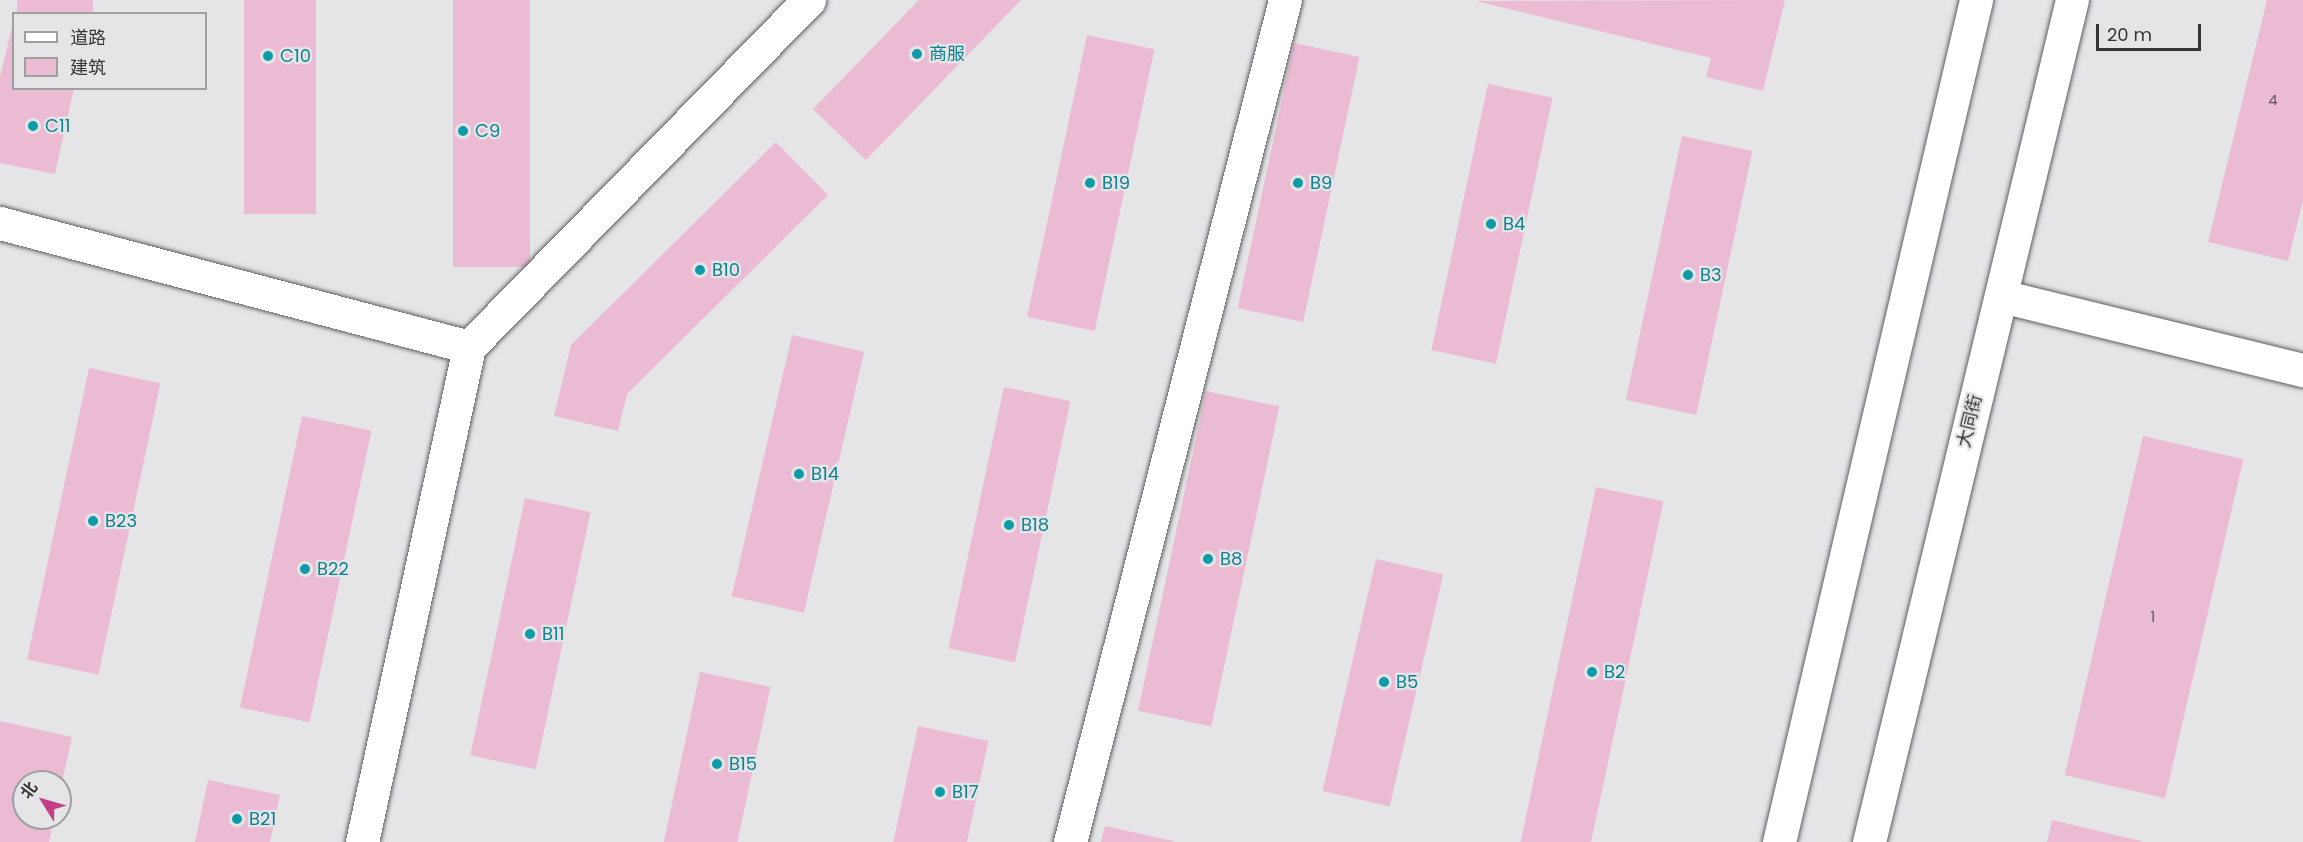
<!DOCTYPE html>
<meta charset="utf-8">
<style>
body{margin:0}
#map{position:relative;width:2303px;height:842px;overflow:hidden;background:#e5e5e7;font-family:Poppins,"Noto Sans SC",sans-serif}
div>[style]{position:absolute}
.building>*{inset:0;background:#ebbbd4;transform-origin:0 0}
.roads{filter:drop-shadow(0 0 2px #5e5f60) drop-shadow(0 0 2px #5e5f60)}
.minor>*{height:33px;margin:-16.5px;padding:0 16.5px;transform-origin:16.5px;border-radius:16.5px;background:#fff}
.primary>*{height:33px;margin:-16.5px;padding:0 16.5px;transform-origin:16.5px;border-radius:16.5px;background:#fff}
.dots>*{width:16px;height:16px;translate:-50% -50%;box-sizing:border-box;border:3px solid #e5e5e7;border-radius:50%}
span{translate:-50% -50%;white-space:nowrap;text-align:center;line-height:1.15;-webkit-text-stroke:4.5px #e5e5e7;paint-order:stroke}
.number-label{font-size:15px;color:#62565d}
.number-label span{-webkit-text-stroke-width:0}
.culture-label{font-size:18px;color:#0d838f}
.left{translate:0 -50%;text-align:left}
.street-label{font-size:18px;color:#343535}
.legend{position:absolute;left:12px;top:12px;width:195px;height:78px;box-sizing:border-box;background:#e5e5e7;border:2px solid #9e9fa0;margin:0;padding:8px 10px;list-style:none;font-size:18px;color:#343535}
.legend li{display:flex;align-items:center;gap:12px;height:30px}
.legend b{width:30px;border:2px solid #9e9fa0}
.north{position:absolute;left:12px;top:770px;width:60px;height:60px;box-sizing:border-box;background:#e5e5e7;border:2px solid #9e9fa0;border-radius:50%;rotate:307deg;font-size:16px;font-weight:700;line-height:24px;text-align:center;color:#343535}
.north::after{content:'';display:block;margin:auto;width:21px;height:27px;background:#c13f87;clip-path:polygon(50% 0,100% 100%,50% 72%,0 100%)}
.scale{position:absolute;left:2096px;top:24px;width:105px;height:27px;box-sizing:border-box;border:3px solid #343535;border-top:0;padding-left:8px;font-size:18px;line-height:21px;white-space:nowrap;color:#343535;-webkit-text-stroke:4px #e5e5e7;paint-order:stroke}
</style>
<div id="map">
<div class="building">
<div style="left:17px;top:0;width:76px;height:14px"></div>
<div style="left:244px;top:0;width:72px;height:214px"></div>
<div style="left:453px;top:0;width:77px;height:267px"></div>
<div style="clip-path:polygon(919px 0,1021px 0,866px 160px,813px 109px)"></div>
<div style="clip-path:polygon(1785px 0,1763px 91px,1706px 77px,1711px 58px,1476px 1px)"></div>
<div style="clip-path:polygon(2267px 0,2303px 0,2303px 200px,2288px 261px,2208px 242px)"></div>
<div style="clip-path:polygon(14px 19px,14px 88px,74px 88px,55px 174px,0 163px,0 77px)"></div>
<div style="left:1087px;top:35px;width:69px;height:288px;rotate:12deg"></div>
<div style="left:1294px;top:43px;width:67px;height:271px;rotate:12deg"></div>
<div style="left:1488px;top:84px;width:66px;height:272px;rotate:12deg"></div>
<div style="left:1682px;top:136px;width:72px;height:270px;rotate:12deg"></div>
<div style="clip-path:polygon(776px 142px,828px 195px,627px 394px,618px 431px,554px 416px,571px 345px)"></div>
<div style="left:792px;top:335px;width:74px;height:268px;rotate:13deg"></div>
<div style="left:89px;top:368px;width:73px;height:298px;rotate:12deg"></div>
<div style="left:1004px;top:387px;width:68px;height:267px;rotate:12deg"></div>
<div style="left:1206px;top:391px;width:75px;height:327px;rotate:12deg"></div>
<div style="left:302px;top:416px;width:71px;height:298px;rotate:12deg"></div>
<div style="left:2143px;top:436px;width:103px;height:348px;rotate:13deg"></div>
<div style="left:1596px;top:487px;width:69px;height:363px;rotate:12deg"></div>
<div style="left:525px;top:498px;width:67px;height:263px;rotate:12deg"></div>
<div style="left:1376px;top:559px;width:69px;height:238px;rotate:13deg"></div>
<div style="left:700px;top:672px;width:72px;height:174px;rotate:12deg"></div>
<div style="clip-path:polygon(0 721px,72px 737px,61px 787px,60px 782px,24px 782px,24px 818px,54px 818px,49px 842px,0 842px)"></div>
<div style="left:918px;top:726px;width:72px;height:119px;rotate:12deg"></div>
<div style="clip-path:polygon(208px 780px,280px 795px,270px 842px,195px 842px)"></div>
<div style="clip-path:polygon(2052px 820px,2141px 841px,2141px 842px,2047px 842px)"></div>
<div style="clip-path:polygon(1105px 826px,1173px 841px,1173px 842px,1101px 842px)"></div>
</div>
<div class="roads">
<div class="minor">
<div style="left:0;top:223px;width:485px;rotate:14.8deg"></div>
<div style="left:2001px;top:296px;width:311px;rotate:13.8deg"></div>
<div style="left:362px;top:842px;width:506px;rotate:-77.8deg"></div>
<div style="left:469px;top:347px;width:486px;rotate:-45.6deg"></div>
<div style="left:1070px;top:842px;width:869px;rotate:-75.68deg"></div>
</div>
<div class="primary">
<div style="left:1779px;top:842px;width:865px;rotate:-76.83deg"></div>
<div style="left:1869px;top:842px;width:866px;rotate:-76.45deg"></div>
</div>
</div>
<div class="dots">
<div style="left:917px;top:54px;background:#0f9aa8"></div>
<div style="left:268px;top:56px;background:#0f9aa8"></div>
<div style="left:33px;top:126px;background:#0f9aa8"></div>
<div style="left:463px;top:131px;background:#0f9aa8"></div>
<div style="left:1090px;top:183px;background:#0f9aa8"></div>
<div style="left:1298px;top:183px;background:#0f9aa8"></div>
<div style="left:1491px;top:224px;background:#0f9aa8"></div>
<div style="left:700px;top:270px;background:#0f9aa8"></div>
<div style="left:1688px;top:275px;background:#0f9aa8"></div>
<div style="left:799px;top:474px;background:#0f9aa8"></div>
<div style="left:93px;top:521px;background:#0f9aa8"></div>
<div style="left:1009px;top:525px;background:#0f9aa8"></div>
<div style="left:1208px;top:559px;background:#0f9aa8"></div>
<div style="left:305px;top:569px;background:#0f9aa8"></div>
<div style="left:530px;top:634px;background:#0f9aa8"></div>
<div style="left:1592px;top:672px;background:#0f9aa8"></div>
<div style="left:1384px;top:682px;background:#0f9aa8"></div>
<div style="left:717px;top:764px;background:#0f9aa8"></div>
<div style="left:940px;top:792px;background:#0f9aa8"></div>
<div style="left:237px;top:819px;background:#0f9aa8"></div>
</div>
<div class="number-label">
<span style="left:2273px;top:100px">4</span>
<span style="left:2153px;top:617px">1</span>
</div>
<div class="culture-label">
<span class="left" style="left:929px;top:54px">商服</span>
<span class="left" style="left:280px;top:56px">C10</span>
<span class="left" style="left:45px;top:126px">C11</span>
<span class="left" style="left:475px;top:131px">C9</span>
<span class="left" style="left:1102px;top:183px">B19</span>
<span class="left" style="left:1310px;top:183px">B9</span>
<span class="left" style="left:1503px;top:224px">B4</span>
<span class="left" style="left:712px;top:270px">B10</span>
<span class="left" style="left:1700px;top:275px">B3</span>
<span class="left" style="left:811px;top:474px">B14</span>
<span class="left" style="left:105px;top:521px">B23</span>
<span class="left" style="left:1021px;top:525px">B18</span>
<span class="left" style="left:1220px;top:559px">B8</span>
<span class="left" style="left:317px;top:569px">B22</span>
<span class="left" style="left:542px;top:634px">B11</span>
<span class="left" style="left:1604px;top:672px">B2</span>
<span class="left" style="left:1396px;top:682px">B5</span>
<span class="left" style="left:729px;top:764px">B15</span>
<span class="left" style="left:952px;top:792px">B17</span>
<span class="left" style="left:249px;top:819px">B21</span>
</div>
<div class="street-label">
<span style="left:1970px;top:421px;rotate:-76deg">大同街</span>
</div>
<ul class="legend">
<li><b style="height:8px;background:#fff"></b>道路</li>
<li><b style="height:16px;background:#ebbbd4"></b>建筑</li>
</ul>
<div class="north">北</div>
<div class="scale">20 m</div>
</div>
